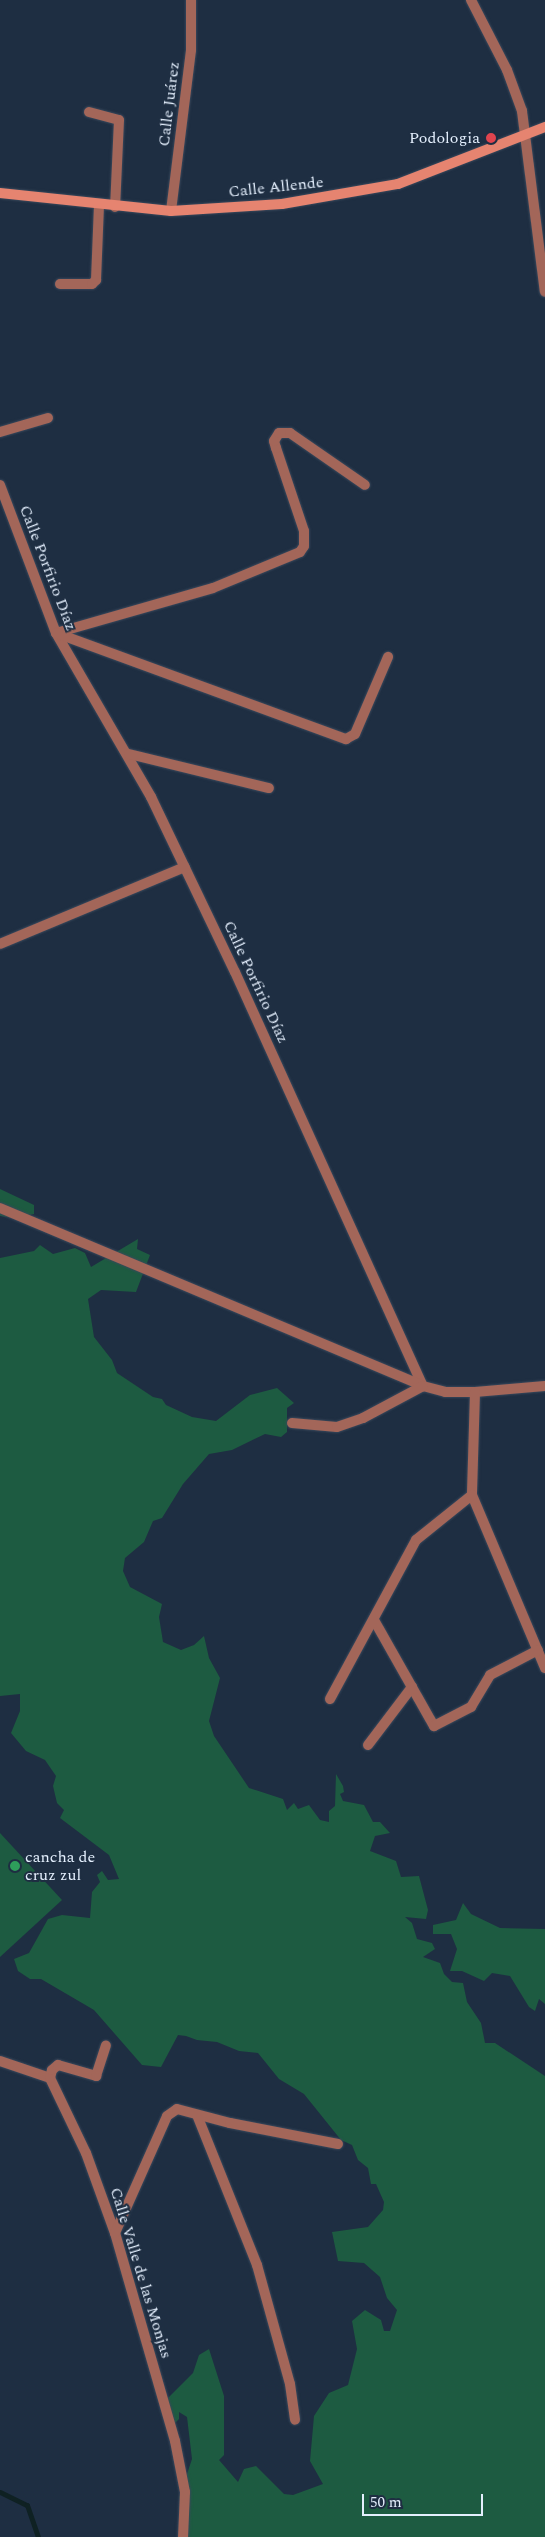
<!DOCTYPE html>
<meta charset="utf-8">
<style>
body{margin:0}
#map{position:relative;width:545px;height:2537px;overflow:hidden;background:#1e2e42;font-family:Spectral,serif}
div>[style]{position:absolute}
.green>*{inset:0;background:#1d5b41}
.stream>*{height:5px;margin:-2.5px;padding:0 2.5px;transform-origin:2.5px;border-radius:2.5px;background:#0f2123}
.roads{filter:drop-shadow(0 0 1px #3a495c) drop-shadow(0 0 1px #3a495c)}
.street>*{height:10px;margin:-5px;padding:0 5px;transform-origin:5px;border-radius:5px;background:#a36659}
.secondary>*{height:10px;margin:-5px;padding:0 5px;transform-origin:5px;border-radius:5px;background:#e68470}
.dots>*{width:14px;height:14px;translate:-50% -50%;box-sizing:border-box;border:2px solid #1e2e42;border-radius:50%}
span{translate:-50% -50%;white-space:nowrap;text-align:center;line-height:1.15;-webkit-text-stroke:4px #1e2e42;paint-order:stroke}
.street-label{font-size:16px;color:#e4effd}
.poi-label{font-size:16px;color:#e4effd}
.right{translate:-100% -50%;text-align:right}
.left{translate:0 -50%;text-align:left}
.scale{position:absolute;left:362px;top:2494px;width:121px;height:22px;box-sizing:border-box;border:2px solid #e4effd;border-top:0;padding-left:6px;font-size:15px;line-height:18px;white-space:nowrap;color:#e4effd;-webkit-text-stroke:4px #1e2e42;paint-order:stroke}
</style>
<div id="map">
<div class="green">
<div style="clip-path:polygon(0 1189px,34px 1205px,34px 1214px,13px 1218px,0 1216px)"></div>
<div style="clip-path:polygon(138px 1239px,137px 1249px,150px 1255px,136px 1292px,101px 1290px,88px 1299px,94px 1337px,112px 1360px,117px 1373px,153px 1397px,162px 1399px,166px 1405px,192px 1417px,216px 1421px,250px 1395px,277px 1388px,294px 1403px,287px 1408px,287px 1432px,281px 1437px,265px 1434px,232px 1450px,209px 1454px,183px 1484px,162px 1518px,153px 1521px,144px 1542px,125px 1558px,123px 1571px,130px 1587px,162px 1604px,159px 1617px,163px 1642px,181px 1650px,194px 1645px,204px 1636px,209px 1658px,220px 1678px,209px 1721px,214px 1736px,249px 1788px,283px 1799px,287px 1810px,294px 1803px,298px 1809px,309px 1805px,320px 1820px,329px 1822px,329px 1811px,335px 1806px,336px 1774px,343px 1786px,344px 1792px,340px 1794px,343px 1801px,364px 1805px,373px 1822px,380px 1822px,390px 1833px,375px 1836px,370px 1851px,396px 1861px,401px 1877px,419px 1876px,428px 1910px,426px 1919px,405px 1917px,412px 1923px,417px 1939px,432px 1943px,435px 1949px,423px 1957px,440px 1963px,444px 1974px,452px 1982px,463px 1983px,467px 2002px,481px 2023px,485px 2043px,495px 2043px,545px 2076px,545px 2537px,186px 2537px,185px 2515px,179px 2498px,192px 2459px,187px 2417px,179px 2412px,179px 2419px,172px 2426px,166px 2400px,193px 2373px,199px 2355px,209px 2349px,224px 2396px,224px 2455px,219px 2460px,238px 2482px,244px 2469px,256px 2466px,284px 2494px,293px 2495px,323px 2484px,310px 2461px,314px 2416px,329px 2393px,348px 2385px,357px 2349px,352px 2321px,365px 2310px,381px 2320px,384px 2331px,390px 2331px,397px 2310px,387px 2298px,380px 2277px,364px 2263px,338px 2261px,332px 2232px,368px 2227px,383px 2210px,384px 2202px,376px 2184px,371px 2184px,368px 2168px,358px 2160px,352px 2145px,341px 2140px,304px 2094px,279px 2079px,258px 2053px,239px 2051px,217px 2042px,197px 2040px,186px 2036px,178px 2035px,161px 2067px,142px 2065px,94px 2010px,41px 1979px,30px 1979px,18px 1971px,14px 1959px,29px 1953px,48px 1919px,62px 1915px,90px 1918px,92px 1892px,100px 1882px,97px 1875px,102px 1871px,108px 1880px,119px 1879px,109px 1855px,60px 1818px,64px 1810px,57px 1803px,53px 1786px,56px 1776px,45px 1760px,26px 1751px,11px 1733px,20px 1711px,20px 1694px,0 1696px,0 1258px,34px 1251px,40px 1245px,53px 1254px,75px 1248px,85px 1253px,91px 1267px)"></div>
<div style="clip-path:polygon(0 1833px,62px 1900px,0 1957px)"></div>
<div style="clip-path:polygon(463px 1903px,471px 1914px,500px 1928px,545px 1929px,545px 2004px,539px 1999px,535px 2011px,529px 2007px,510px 1976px,492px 1973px,484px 1981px,462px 1971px,450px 1971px,457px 1949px,451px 1934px,433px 1934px,433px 1925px,456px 1920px)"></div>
</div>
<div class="stream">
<div style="left:0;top:2492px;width:30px;rotate:26deg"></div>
<div style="left:27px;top:2505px;width:34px;rotate:71deg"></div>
</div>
<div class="roads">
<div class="street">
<div style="left:471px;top:0;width:79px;rotate:62.8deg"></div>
<div style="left:507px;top:70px;width:44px;rotate:69.9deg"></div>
<div style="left:522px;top:111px;width:182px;rotate:82.8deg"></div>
<div style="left:89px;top:112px;width:31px;rotate:15deg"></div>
<div style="left:119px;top:120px;width:87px;rotate:92.6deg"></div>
<div style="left:171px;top:211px;width:162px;rotate:-82.9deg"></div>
<div style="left:191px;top:50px;width:50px;rotate:-90deg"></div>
<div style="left:60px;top:284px;width:32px"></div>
<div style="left:92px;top:284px;width:6px;rotate:-45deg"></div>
<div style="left:96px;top:280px;width:75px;rotate:-87.7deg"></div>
<div style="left:0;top:432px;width:50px;rotate:-16.3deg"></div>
<div style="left:0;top:485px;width:158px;rotate:69.3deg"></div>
<div style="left:56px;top:633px;width:190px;rotate:59.9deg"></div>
<div style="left:151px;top:797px;width:194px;rotate:64.4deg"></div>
<div style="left:235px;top:972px;width:455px;rotate:65.6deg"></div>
<div style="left:56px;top:633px;width:163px;rotate:-16deg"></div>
<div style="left:213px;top:588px;width:94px;rotate:-22.5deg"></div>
<div style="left:300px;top:552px;width:7px;rotate:-56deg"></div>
<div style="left:304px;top:546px;width:15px;rotate:-90deg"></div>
<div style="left:304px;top:531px;width:88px;rotate:-108.6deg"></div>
<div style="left:276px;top:448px;width:7px;rotate:-106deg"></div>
<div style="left:274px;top:441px;width:9px;rotate:-58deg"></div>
<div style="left:279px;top:433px;width:11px"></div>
<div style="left:290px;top:433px;width:91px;rotate:34.7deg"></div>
<div style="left:56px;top:633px;width:309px;rotate:20.1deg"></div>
<div style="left:346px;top:739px;width:10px;rotate:-29deg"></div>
<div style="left:355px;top:734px;width:84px;rotate:-66.8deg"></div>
<div style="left:129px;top:754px;width:144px;rotate:13.7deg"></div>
<div style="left:0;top:944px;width:200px;rotate:-22.6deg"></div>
<div style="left:0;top:1208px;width:459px;rotate:22.8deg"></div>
<div style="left:423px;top:1386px;width:23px;rotate:15deg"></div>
<div style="left:445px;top:1392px;width:30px"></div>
<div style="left:475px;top:1392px;width:70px;rotate:-4.9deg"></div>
<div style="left:475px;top:1392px;width:103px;rotate:91.7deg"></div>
<div style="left:472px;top:1495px;width:188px;rotate:67.1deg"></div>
<div style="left:292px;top:1423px;width:45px;rotate:5.1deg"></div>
<div style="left:337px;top:1427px;width:28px;rotate:-19deg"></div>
<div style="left:363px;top:1418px;width:68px;rotate:-28.1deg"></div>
<div style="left:374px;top:1620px;width:122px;rotate:60.5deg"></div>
<div style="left:434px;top:1726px;width:42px;rotate:-27.2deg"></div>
<div style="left:471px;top:1707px;width:37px;rotate:-59deg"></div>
<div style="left:490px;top:1675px;width:54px;rotate:-27.5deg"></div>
<div style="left:330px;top:1699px;width:181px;rotate:-61.6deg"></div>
<div style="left:416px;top:1540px;width:72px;rotate:-38.8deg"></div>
<div style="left:368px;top:1745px;width:73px;rotate:-52.8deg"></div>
<div style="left:0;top:2061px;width:53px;rotate:18.8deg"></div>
<div style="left:50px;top:2078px;width:83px;rotate:64.4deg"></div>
<div style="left:86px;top:2153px;width:85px;rotate:70.1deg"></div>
<div style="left:115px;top:2233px;width:216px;rotate:73.9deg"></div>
<div style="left:175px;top:2441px;width:52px;rotate:78.9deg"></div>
<div style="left:185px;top:2492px;width:45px;rotate:92.5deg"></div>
<div style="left:50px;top:2078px;width:8px;rotate:-76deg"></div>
<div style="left:52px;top:2070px;width:8px;rotate:-40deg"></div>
<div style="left:58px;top:2065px;width:40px;rotate:16deg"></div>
<div style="left:96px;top:2076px;width:32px;rotate:-72deg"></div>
<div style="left:197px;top:2115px;width:162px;rotate:68.2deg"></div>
<div style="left:257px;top:2265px;width:123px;rotate:74.5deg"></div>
<div style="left:290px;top:2384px;width:36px;rotate:82deg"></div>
<div style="left:115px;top:2233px;width:128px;rotate:-66deg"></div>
<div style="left:167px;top:2116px;width:12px;rotate:-35deg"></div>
<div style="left:177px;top:2109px;width:55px;rotate:14.8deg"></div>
<div style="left:230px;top:2123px;width:110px;rotate:11deg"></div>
</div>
<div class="secondary">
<div style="left:0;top:193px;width:172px;rotate:6deg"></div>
<div style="left:171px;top:211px;width:111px;rotate:-3.6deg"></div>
<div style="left:282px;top:204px;width:118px;rotate:-9.8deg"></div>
<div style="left:398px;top:184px;width:158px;rotate:-21.2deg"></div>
</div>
</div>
<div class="dots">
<div style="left:491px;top:138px;background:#e0444e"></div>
<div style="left:15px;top:1866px;background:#2e9e5b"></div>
</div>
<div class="street-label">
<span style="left:169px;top:104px;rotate:-83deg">Calle Juárez</span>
<span style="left:276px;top:187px;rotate:-6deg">Calle Allende</span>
<span style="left:48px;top:568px;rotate:69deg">Calle Porfirio Díaz</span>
<span style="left:256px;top:982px;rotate:65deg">Calle Porfirio Díaz</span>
<span style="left:141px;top:2273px;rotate:73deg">Calle Valle de las Monjas</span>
</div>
<div class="poi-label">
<span class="right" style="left:480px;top:138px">Podologia</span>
<span class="left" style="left:25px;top:1866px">cancha de<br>cruz zul</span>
</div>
<div class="scale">50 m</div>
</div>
